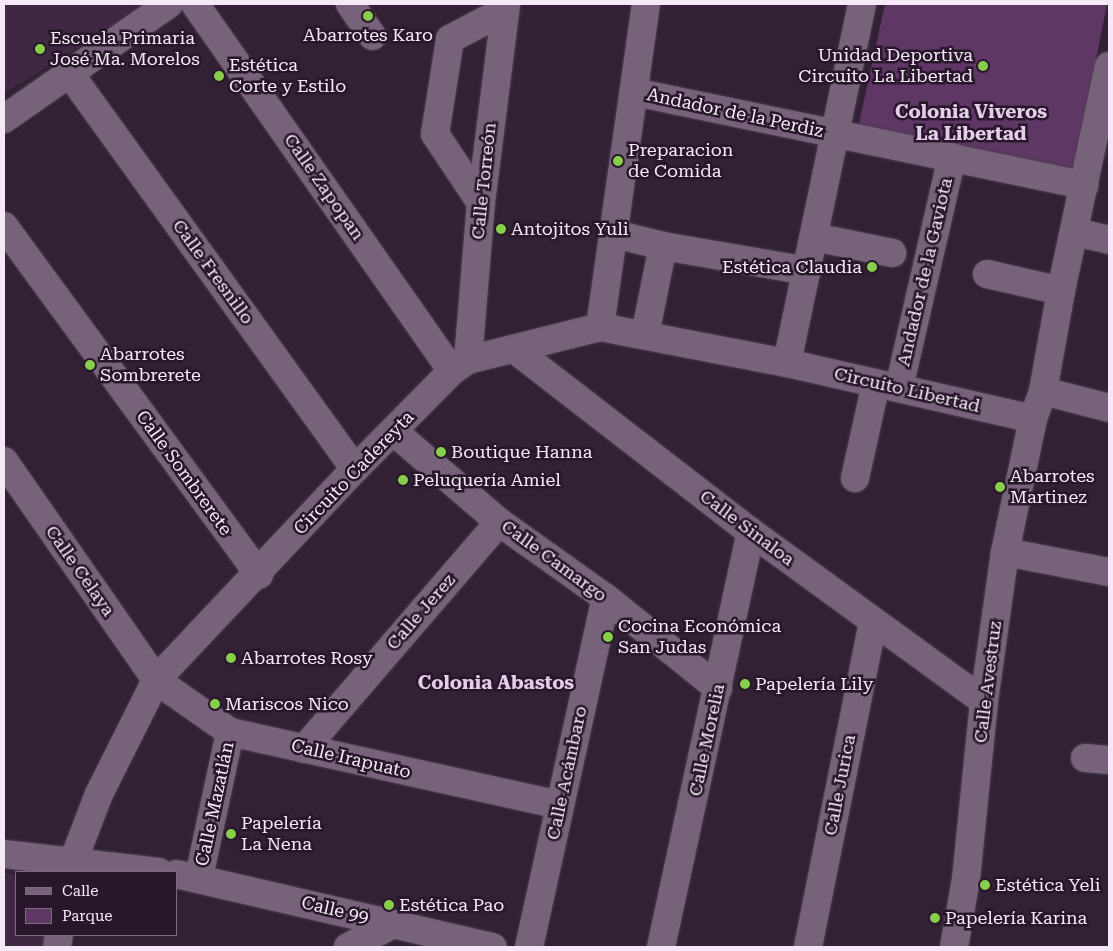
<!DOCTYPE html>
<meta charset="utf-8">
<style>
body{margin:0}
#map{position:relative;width:1113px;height:951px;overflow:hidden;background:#322135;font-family:"Roboto Serif",serif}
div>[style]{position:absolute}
.built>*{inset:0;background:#3f2842}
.green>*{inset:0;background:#5e3764}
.roads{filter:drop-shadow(0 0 1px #4f4051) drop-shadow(0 0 1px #4f4051)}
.minor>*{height:28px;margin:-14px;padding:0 14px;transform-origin:14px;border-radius:14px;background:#766279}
.dots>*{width:14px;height:14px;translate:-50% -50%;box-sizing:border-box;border:2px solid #28172b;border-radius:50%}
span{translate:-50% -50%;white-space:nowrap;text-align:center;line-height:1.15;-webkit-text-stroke:5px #28172b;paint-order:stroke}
.poi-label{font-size:18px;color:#f5e9f7}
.left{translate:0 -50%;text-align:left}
.right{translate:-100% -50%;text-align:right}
.street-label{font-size:18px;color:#f5e9f7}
.neighbourhood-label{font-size:19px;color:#e5cee9;font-weight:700}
.frame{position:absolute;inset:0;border:5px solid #f5e9f7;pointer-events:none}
.legend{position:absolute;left:15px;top:871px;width:162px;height:65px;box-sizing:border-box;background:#28172b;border:1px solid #7a6b7d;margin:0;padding:6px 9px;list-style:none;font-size:15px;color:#f5e9f7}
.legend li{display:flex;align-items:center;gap:10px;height:25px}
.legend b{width:25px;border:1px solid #7a6b7d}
</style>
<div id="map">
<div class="built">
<div style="clip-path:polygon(4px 4px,150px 4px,4px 93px)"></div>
<div style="clip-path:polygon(4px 873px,16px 875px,16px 935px,51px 935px,49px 947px,4px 947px)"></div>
</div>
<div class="green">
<div style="clip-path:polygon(885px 4px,1107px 4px,1073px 175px,858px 128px)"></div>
</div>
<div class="roads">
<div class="minor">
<div style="left:195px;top:4px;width:448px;rotate:55deg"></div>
<div style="left:350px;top:4px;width:39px;rotate:55deg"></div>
<div style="left:70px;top:74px;width:487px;rotate:54.2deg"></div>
<div style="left:634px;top:92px;width:460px;rotate:11.7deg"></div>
<div style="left:4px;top:119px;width:201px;rotate:-34.9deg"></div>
<div style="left:481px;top:203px;width:83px;rotate:-123.7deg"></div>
<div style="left:435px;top:134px;width:96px;rotate:-81deg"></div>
<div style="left:450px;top:39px;width:62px;rotate:-27.8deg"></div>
<div style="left:4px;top:226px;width:432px;rotate:53.8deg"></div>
<div style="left:1075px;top:232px;width:35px;rotate:13deg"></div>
<div style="left:615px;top:234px;width:49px;rotate:14deg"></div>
<div style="left:663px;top:246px;width:146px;rotate:9.8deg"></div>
<div style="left:814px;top:237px;width:80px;rotate:11.6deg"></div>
<div style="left:987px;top:274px;width:76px;rotate:12.9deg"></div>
<div style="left:600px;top:327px;width:326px;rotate:-81.9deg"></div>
<div style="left:645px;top:335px;width:91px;rotate:-78.6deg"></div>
<div style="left:514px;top:349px;width:299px;rotate:37.7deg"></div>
<div style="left:751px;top:532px;width:288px;rotate:36deg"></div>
<div style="left:468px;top:360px;width:158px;rotate:-85.3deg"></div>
<div style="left:481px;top:203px;width:201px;rotate:-82.8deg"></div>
<div style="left:787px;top:363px;width:367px;rotate:-78.2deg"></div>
<div style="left:899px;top:388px;width:237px;rotate:-77.1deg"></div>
<div style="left:1043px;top:391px;width:68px;rotate:14.4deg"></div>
<div style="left:393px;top:431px;width:140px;rotate:40.6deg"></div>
<div style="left:499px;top:522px;width:131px;rotate:35.4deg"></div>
<div style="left:606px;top:598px;width:144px;rotate:38.8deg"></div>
<div style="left:4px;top:461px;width:267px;rotate:55.2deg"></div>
<div style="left:156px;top:680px;width:90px;rotate:35.1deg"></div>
<div style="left:230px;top:732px;width:338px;rotate:12.5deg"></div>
<div style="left:855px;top:478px;width:97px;rotate:-77.5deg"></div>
<div style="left:1005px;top:552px;width:106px;rotate:10.9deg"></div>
<div style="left:304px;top:749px;width:299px;rotate:-49.3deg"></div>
<div style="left:1085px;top:758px;width:24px;rotate:5deg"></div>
<div style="left:4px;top:854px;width:156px;rotate:6.6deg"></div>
<div style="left:69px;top:872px;width:84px;rotate:-69deg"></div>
<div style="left:99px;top:794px;width:127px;rotate:-63.4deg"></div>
<div style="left:156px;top:680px;width:290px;rotate:-46.7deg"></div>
<div style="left:355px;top:469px;width:138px;rotate:-45.3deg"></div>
<div style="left:452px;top:371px;width:19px;rotate:-35deg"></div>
<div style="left:468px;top:360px;width:136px;rotate:-14deg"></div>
<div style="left:600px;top:327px;width:190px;rotate:10.9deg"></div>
<div style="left:787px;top:363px;width:252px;rotate:12.8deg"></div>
<div style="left:176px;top:874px;width:325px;rotate:13deg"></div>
<div style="left:199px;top:877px;width:148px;rotate:-77.9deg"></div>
<div style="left:57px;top:947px;width:12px;rotate:-81deg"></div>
<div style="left:348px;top:947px;width:51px;rotate:-26.6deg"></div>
<div style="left:529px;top:947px;width:357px;rotate:-77.6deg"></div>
<div style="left:661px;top:947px;width:425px;rotate:-77.8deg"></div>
<div style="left:808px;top:947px;width:330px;rotate:-78.7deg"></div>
<div style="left:954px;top:947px;width:69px;rotate:-80deg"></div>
<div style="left:966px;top:879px;width:179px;rotate:-84.2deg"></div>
<div style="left:984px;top:701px;width:150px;rotate:-82deg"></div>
<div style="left:1005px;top:552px;width:136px;rotate:-78.1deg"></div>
<div style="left:1033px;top:419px;width:30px;rotate:-70deg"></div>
<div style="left:1043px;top:391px;width:102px;rotate:-79.8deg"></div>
<div style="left:1061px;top:291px;width:230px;rotate:-78deg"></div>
</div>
</div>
<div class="dots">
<div style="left:368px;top:16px;background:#87cf4a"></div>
<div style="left:40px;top:49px;background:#87cf4a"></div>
<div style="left:983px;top:66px;background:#87cf4a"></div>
<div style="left:219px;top:76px;background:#87cf4a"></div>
<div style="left:618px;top:161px;background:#87cf4a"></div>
<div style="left:501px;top:229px;background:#87cf4a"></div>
<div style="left:872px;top:267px;background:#87cf4a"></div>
<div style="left:90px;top:365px;background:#87cf4a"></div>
<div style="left:441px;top:452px;background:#87cf4a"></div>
<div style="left:403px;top:480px;background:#87cf4a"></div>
<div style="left:1000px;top:487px;background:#87cf4a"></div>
<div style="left:608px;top:637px;background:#87cf4a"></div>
<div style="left:231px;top:658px;background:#87cf4a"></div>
<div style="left:745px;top:684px;background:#87cf4a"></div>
<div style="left:215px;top:704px;background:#87cf4a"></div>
<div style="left:231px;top:834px;background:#87cf4a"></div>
<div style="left:985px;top:885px;background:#87cf4a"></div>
<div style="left:389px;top:905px;background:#87cf4a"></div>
<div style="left:935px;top:918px;background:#87cf4a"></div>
</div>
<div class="poi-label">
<span style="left:368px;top:35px">Abarrotes Karo</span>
<span class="left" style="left:50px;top:49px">Escuela Primaria<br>José Ma. Morelos</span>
<span class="right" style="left:973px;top:66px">Unidad Deportiva<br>Circuito La Libertad</span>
<span class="left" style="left:229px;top:76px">Estética<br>Corte y Estilo</span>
<span class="left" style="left:628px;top:161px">Preparacion<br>de Comida</span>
<span class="left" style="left:511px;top:229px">Antojitos Yuli</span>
<span class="right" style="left:862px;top:267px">Estética Claudia</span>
<span class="left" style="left:100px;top:365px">Abarrotes<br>Sombrerete</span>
<span class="left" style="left:451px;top:452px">Boutique Hanna</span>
<span class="left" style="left:1010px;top:487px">Abarrotes<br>Martinez</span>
<span class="left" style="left:413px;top:480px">Peluquería Amiel</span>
<span class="left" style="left:618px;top:637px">Cocina Económica<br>San Judas</span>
<span class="left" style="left:241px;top:658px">Abarrotes Rosy</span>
<span class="left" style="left:755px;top:684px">Papelería Lily</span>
<span class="left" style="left:225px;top:704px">Mariscos Nico</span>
<span class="left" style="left:241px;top:834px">Papelería<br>La Nena</span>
<span class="left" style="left:995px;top:885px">Estética Yeli</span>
<span class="left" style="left:399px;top:905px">Estética Pao</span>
<span class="left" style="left:945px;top:918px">Papelería Karina</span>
</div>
<div class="street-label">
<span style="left:735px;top:113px;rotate:12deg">Andador de la Perdiz</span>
<span style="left:484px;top:181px;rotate:-84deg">Calle Torreón</span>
<span style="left:324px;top:187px;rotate:55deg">Calle Zapopan</span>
<span style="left:213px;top:272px;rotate:54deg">Calle Fresnillo</span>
<span style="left:925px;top:272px;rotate:-77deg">Andador de la Gaviota</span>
<span style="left:907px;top:390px;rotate:13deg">Circuito Libertad</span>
<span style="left:184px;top:473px;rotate:54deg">Calle Sombrerete</span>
<span style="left:354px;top:473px;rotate:-46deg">Circuito Cadereyta</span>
<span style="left:747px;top:528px;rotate:37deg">Calle Sinaloa</span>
<span style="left:554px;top:561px;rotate:36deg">Calle Camargo</span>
<span style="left:80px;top:571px;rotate:55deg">Calle Celaya</span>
<span style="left:421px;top:612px;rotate:-49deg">Calle Jerez</span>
<span style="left:988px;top:682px;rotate:-83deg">Calle Avestruz</span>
<span style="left:707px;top:740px;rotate:-78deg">Calle Morelia</span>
<span style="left:351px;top:759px;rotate:13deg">Calle Irapuato</span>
<span style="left:567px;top:773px;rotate:-78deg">Calle Acámbaro</span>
<span style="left:840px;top:785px;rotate:-79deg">Calle Jurica</span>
<span style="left:215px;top:804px;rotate:-78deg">Calle Mazatlán</span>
<span style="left:335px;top:910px;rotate:13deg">Calle 99</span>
</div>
<div class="neighbourhood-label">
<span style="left:971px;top:123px">Colonia Viveros<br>La Libertad</span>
<span style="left:496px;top:683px">Colonia Abastos</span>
</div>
<div class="frame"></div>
<ul class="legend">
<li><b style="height:6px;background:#766279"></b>Calle</li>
<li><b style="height:14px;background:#5e3764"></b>Parque</li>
</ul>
</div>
